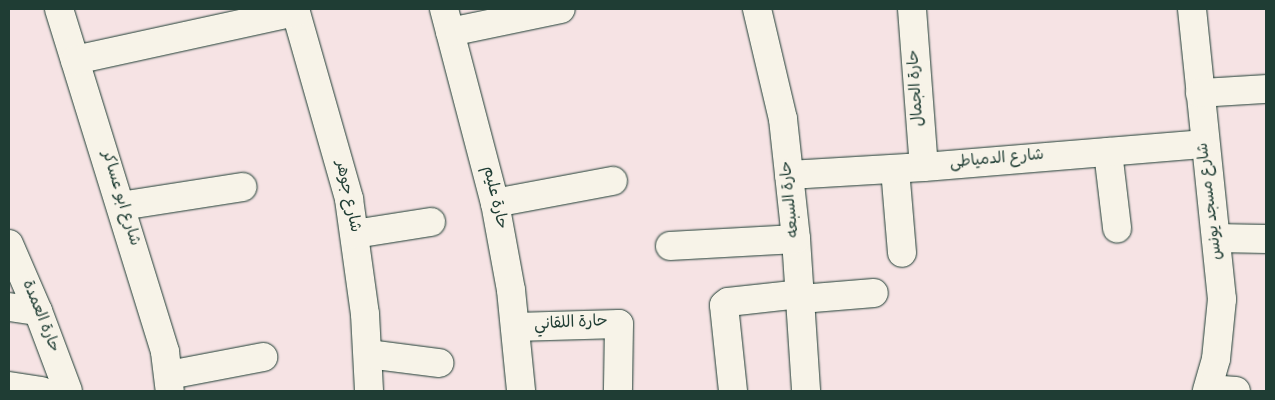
<!DOCTYPE html>
<meta charset="utf-8">
<style>
body{margin:0}
#map{position:relative;width:1275px;height:400px;overflow:hidden;background:#f6e3e4;font-family:"Gochi Hand","Playpen Sans Arabic",sans-serif}
div>[style]{position:absolute}
.roads{filter:drop-shadow(0 0 1px #1f3d34) drop-shadow(0 0 1px #1f3d34)}
.minor>*{height:28px;margin:-14px;padding:0 14px;transform-origin:14px;border-radius:14px;background:#f7f3e8}
span{translate:-50% -50%;white-space:nowrap;text-align:center;line-height:1.15;-webkit-text-stroke:4px #f7f3e8;paint-order:stroke}
.street-label{font-size:16px;color:#1f3d34}
.frame{position:absolute;inset:0;border:10px solid #1f3d34;pointer-events:none}
</style>
<div id="map">
<div class="roads">
<div class="minor">
<div style="left:59px;top:9px;width:359px;rotate:72.8deg"></div>
<div style="left:165px;top:352px;width:39px;rotate:83deg"></div>
<div style="left:295px;top:9px;width:198px;rotate:74.1deg"></div>
<div style="left:349px;top:199px;width:116px;rotate:82.1deg"></div>
<div style="left:365px;top:314px;width:77px;rotate:87deg"></div>
<div style="left:444px;top:9px;width:201px;rotate:75.3deg"></div>
<div style="left:495px;top:203px;width:88px;rotate:79.6deg"></div>
<div style="left:511px;top:290px;width:101px;rotate:84.3deg"></div>
<div style="left:757px;top:9px;width:113px;rotate:76.7deg"></div>
<div style="left:783px;top:119px;width:121px;rotate:83.8deg"></div>
<div style="left:796px;top:239px;width:152px;rotate:86.2deg"></div>
<div style="left:912px;top:9px;width:158px;rotate:85.7deg"></div>
<div style="left:1192px;top:9px;width:292px;rotate:84.1deg"></div>
<div style="left:1222px;top:299px;width:60px;rotate:95.7deg"></div>
<div style="left:1216px;top:359px;width:33px;rotate:106deg"></div>
<div style="left:450px;top:32px;width:113px;rotate:-11.7deg"></div>
<div style="left:75px;top:60px;width:226px;rotate:-12.3deg"></div>
<div style="left:1200px;top:93px;width:66px;rotate:-3.5deg"></div>
<div style="left:1108px;top:152px;width:77px;rotate:83.2deg"></div>
<div style="left:895px;top:169px;width:84px;rotate:85.2deg"></div>
<div style="left:789px;top:175px;width:135px;rotate:-3.4deg"></div>
<div style="left:924px;top:167px;width:282px;rotate:-4.7deg"></div>
<div style="left:495px;top:203px;width:120px;rotate:-10.6deg"></div>
<div style="left:121px;top:206px;width:123px;rotate:-8.9deg"></div>
<div style="left:355px;top:234px;width:77px;rotate:-9deg"></div>
<div style="left:1216px;top:238px;width:50px;rotate:1.1deg"></div>
<div style="left:9px;top:244px;width:73px;rotate:66.6deg"></div>
<div style="left:38px;top:311px;width:85px;rotate:69.4deg"></div>
<div style="left:670px;top:246px;width:126px;rotate:-3.2deg"></div>
<div style="left:801px;top:299px;width:73px;rotate:-4.7deg"></div>
<div style="left:9px;top:307px;width:29px;rotate:8deg"></div>
<div style="left:515px;top:327px;width:104px;rotate:-1.7deg"></div>
<div style="left:619px;top:324px;width:67px;rotate:90.9deg"></div>
<div style="left:368px;top:354px;width:72px;rotate:7.2deg"></div>
<div style="left:169px;top:375px;width:96px;rotate:-10.8deg"></div>
<div style="left:9px;top:386px;width:33px;rotate:9deg"></div>
<div style="left:1208px;top:389px;width:28px;rotate:4deg"></div>
<div style="left:733px;top:391px;width:86px;rotate:-96deg"></div>
<div style="left:724px;top:305px;width:5px;rotate:-37deg"></div>
<div style="left:728px;top:302px;width:72px;rotate:-6.3deg"></div>
</div>
</div>
<div class="street-label">
<span style="left:918px;top:88px;rotate:-94deg">حارة الجمال</span>
<span style="left:997px;top:161px;rotate:-5deg">شارع الدمياطى</span>
<span style="left:346px;top:197px;rotate:78deg">شارع جوهر</span>
<span style="left:493px;top:198px;rotate:77deg">حارة عليم</span>
<span style="left:119px;top:199px;rotate:73deg">شارع ابو عساكر</span>
<span style="left:792px;top:199px;rotate:-96deg">حارة السبعه</span>
<span style="left:1212px;top:201px;rotate:-97deg">شارع مسجد يونس</span>
<span style="left:39px;top:317px;rotate:68deg">حارة العمدة</span>
<span style="left:571px;top:325px;rotate:-3deg">حارة اللقاني</span>
</div>
<div class="frame"></div>
</div>
